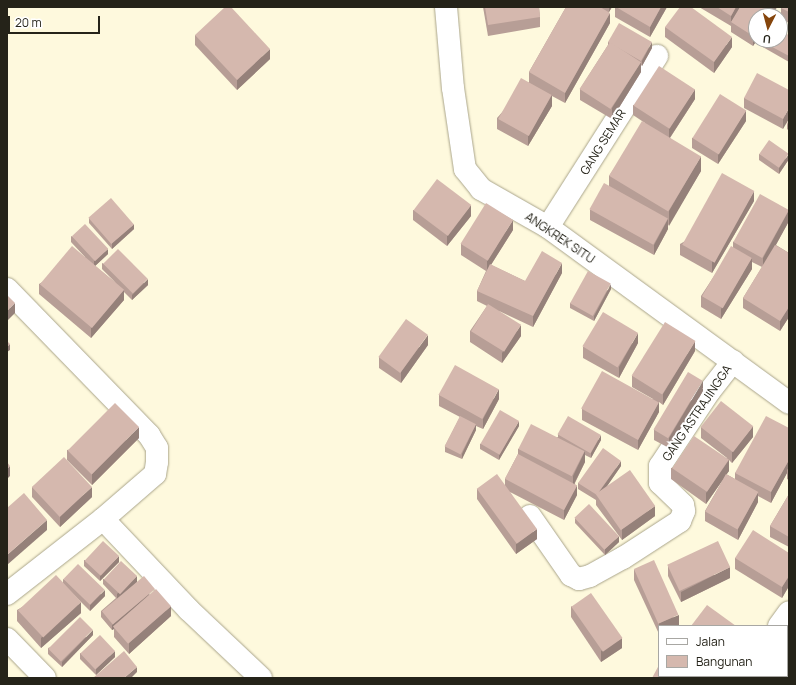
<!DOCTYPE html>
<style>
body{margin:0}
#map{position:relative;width:796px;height:685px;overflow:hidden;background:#fef9dd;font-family:Manrope,sans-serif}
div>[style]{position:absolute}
.roads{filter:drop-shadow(0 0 1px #aaa58b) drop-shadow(0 0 1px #aaa58b)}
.minor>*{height:22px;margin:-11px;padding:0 11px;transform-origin:11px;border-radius:11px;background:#fff}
.wall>*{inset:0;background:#b79e96}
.shaded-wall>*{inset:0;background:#95817a}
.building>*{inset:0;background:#d5b8ae;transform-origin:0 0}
span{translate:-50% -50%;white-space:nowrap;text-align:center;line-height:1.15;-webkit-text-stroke:4px #fff;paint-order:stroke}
.street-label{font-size:12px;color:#252319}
.frame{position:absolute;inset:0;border:8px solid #252319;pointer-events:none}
.legend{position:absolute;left:658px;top:625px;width:130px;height:52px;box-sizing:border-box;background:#fff;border:1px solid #a8a7a3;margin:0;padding:5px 7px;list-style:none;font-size:12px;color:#252319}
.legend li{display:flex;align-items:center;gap:8px;height:20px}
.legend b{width:20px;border:1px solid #a8a7a3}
.north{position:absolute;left:748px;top:8px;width:40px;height:40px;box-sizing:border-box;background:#fff;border:1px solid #a8a7a3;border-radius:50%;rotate:186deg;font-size:11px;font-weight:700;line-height:16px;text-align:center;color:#252319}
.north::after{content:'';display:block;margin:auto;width:14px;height:18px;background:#85450c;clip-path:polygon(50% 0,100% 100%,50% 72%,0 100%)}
.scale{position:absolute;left:8px;top:16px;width:92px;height:18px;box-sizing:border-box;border:2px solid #252319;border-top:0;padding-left:5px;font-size:12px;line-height:14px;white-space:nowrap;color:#252319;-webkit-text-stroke:3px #fff;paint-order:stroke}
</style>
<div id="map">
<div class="roads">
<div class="minor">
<div style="left:446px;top:7px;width:81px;rotate:85.1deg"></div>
<div style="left:453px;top:88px;width:82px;rotate:81.6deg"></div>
<div style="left:465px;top:169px;width:26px;rotate:51deg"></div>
<div style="left:481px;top:189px;width:77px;rotate:29.6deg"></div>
<div style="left:548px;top:227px;width:298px;rotate:36.1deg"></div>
<div style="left:548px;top:227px;width:203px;rotate:-57.5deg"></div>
<div style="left:7px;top:289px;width:204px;rotate:45.8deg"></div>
<div style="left:149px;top:435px;width:15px;rotate:58deg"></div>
<div style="left:157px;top:448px;width:14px;rotate:90deg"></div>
<div style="left:157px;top:462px;width:12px;rotate:99deg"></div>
<div style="left:155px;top:474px;width:69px;rotate:139.1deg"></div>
<div style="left:103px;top:519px;width:122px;rotate:142deg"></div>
<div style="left:530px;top:516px;width:72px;rotate:55.2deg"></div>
<div style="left:571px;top:575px;width:9px;rotate:27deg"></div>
<div style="left:579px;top:579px;width:11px;rotate:-15deg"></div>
<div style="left:590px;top:576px;width:38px;rotate:-29deg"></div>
<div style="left:623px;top:558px;width:68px;rotate:-33deg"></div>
<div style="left:680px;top:521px;width:11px;rotate:-68deg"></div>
<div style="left:684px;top:511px;width:6px;rotate:-99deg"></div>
<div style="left:683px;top:505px;width:32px;rotate:-136deg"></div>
<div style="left:660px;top:483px;width:17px;rotate:-90deg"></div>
<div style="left:660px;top:466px;width:89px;rotate:-56.5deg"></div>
<div style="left:709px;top:392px;width:39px;rotate:-52deg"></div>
<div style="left:103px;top:519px;width:125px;rotate:46.6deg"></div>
<div style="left:189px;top:610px;width:99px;rotate:43.4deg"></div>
<div style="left:779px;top:626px;width:17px;rotate:-54deg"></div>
<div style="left:7px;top:639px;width:54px;rotate:45.7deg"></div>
<div style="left:743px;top:678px;width:2px;rotate:-63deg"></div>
</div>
</div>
<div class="wall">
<div style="clip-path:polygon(483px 7px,539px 7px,540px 17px,540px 27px,488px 36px)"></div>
<div style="clip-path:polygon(566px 7px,612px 7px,609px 12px,610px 23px,565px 103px,552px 96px,552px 106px,528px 146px,497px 129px,497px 118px,529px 82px,529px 72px)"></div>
<div style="clip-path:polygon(615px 7px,667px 7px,650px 37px,615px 17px)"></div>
<div style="clip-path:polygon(699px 7px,777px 7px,772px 16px,756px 16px,756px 40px,757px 40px,753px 46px,731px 32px,731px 26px)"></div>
<div style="clip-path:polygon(789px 7px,789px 23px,781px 19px,781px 8px)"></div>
<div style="clip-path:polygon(665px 27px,732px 47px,714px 73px,665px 37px)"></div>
<div style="clip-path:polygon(195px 35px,270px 59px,237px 90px,195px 45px)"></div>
<div style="clip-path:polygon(789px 35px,789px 62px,761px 46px,761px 41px)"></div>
<div style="clip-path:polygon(608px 42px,652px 48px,642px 66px,641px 65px,641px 72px,612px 119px,580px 100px,580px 89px,608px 45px)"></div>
<div style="clip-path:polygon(789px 90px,783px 129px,744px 108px,744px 98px)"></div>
<div style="clip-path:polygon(695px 99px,670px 138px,701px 171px,668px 226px,668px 229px,654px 255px,590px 220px,590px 210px,609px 186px,609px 176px,645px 123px,633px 115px,633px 105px)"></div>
<div style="clip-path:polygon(789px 120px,789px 131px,787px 129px,787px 124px)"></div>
<div style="clip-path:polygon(746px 121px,718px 164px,692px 148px,692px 138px)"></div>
<div style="clip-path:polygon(759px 154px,789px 159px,779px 174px,759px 160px)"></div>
<div style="clip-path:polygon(754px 201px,712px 273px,680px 255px,680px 244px)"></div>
<div style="clip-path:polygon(413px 210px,471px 216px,447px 246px,413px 220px)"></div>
<div style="clip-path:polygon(789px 210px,789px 221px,776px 245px,789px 253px,789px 317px,780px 331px,743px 308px,743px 298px,762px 267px,752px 262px,752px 269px,721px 319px,701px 307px,701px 296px,733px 247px,733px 242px)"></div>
<div style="clip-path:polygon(89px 218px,134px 229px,112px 249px,89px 223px)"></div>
<div style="clip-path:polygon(513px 230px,491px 265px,525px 281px,562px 273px,533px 327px,499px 311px,521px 336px,502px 363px,470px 342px,470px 331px,487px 306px,477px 301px,477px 291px,486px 271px,461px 255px,461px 244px)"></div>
<div style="clip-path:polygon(71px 236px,108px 254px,95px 266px,116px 283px,102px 269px,102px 263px,148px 285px,132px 300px,124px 292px,124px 300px,91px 338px,39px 294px,39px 284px,85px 257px,71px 242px)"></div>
<div style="clip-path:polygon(611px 289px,594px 321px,570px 308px,570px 303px)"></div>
<div style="clip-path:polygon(638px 343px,619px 378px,583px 358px,583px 347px)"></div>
<div style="clip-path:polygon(428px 345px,401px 383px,379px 368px,379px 357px)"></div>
<div style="clip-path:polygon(695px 351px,663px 405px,659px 402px,659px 412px,638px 450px,582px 420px,582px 409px,653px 399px,632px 387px,632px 376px)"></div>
<div style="clip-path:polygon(703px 391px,669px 448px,654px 440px,654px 430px)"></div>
<div style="clip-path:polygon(439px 395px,499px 399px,483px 429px,476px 426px,476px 430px,462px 459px,445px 452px,445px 446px,460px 417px,439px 406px)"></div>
<div style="clip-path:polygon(519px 426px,499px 460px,480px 449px,480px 444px)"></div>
<div style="clip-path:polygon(701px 427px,753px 437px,732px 463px,729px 460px,729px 471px,726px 474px,735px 479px,735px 473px,789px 428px,789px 480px,787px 479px,787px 473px,771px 503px,758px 496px,758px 502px,738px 540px,705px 521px,705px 511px,724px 478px,706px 504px,671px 479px,671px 468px,727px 458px,701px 438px)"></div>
<div style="clip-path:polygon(558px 434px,601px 440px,591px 458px,585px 455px,585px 462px,575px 483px,577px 495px,564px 520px,510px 492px,537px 539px,516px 554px,477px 499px,477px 489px,505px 485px,505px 479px,518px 454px,518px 449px,558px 437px)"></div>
<div style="clip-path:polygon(139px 438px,92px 485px,67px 460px,67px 450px)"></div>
<div style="clip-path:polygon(621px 466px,606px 487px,655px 516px,622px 540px,596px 505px,596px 500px,578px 489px,578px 483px)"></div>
<div style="clip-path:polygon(32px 487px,92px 497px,60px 527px,32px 497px)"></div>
<div style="clip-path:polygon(789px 494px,789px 547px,770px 537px,770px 526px)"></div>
<div style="clip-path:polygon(575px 518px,619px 542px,605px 555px,575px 523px)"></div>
<div style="clip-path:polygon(789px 553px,789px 586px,782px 598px,735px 569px,735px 558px)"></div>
<div style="clip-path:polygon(84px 560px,119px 562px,100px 581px,84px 566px)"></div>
<div style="clip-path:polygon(668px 566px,730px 578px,681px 602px,668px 576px)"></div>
<div style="clip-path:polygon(634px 569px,679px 625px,659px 634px,634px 580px)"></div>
<div style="clip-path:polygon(63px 579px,105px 596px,90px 611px,74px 595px,81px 613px,41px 648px,17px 621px,17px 610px,63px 583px)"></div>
<div style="clip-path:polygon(103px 579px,137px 582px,171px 616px,129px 654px,114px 637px,114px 629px,112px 630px,101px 617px,101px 611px,116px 598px,103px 584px)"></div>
<div style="clip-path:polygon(571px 606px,622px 648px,601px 662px,571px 617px)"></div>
<div style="clip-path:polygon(93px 635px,62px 667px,48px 654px,48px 648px)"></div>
<div style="clip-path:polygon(80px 653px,115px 657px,96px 675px,80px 659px)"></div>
</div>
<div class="shaded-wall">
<div style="clip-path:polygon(609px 7px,612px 7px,609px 12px)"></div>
<div style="clip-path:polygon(661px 7px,667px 7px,650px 37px,650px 27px)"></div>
<div style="clip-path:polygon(736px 7px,743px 7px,731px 22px,731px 16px)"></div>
<div style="clip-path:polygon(771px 7px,777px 7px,772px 16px,765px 16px)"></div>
<div style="clip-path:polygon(610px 13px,610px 23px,565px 103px,565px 93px)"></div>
<div style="clip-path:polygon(756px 31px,756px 40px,757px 40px,753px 46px,753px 36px)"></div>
<div style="clip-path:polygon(732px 37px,732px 47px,714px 73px,714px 62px)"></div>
<div style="clip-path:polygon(652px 42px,652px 48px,642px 66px,642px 61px)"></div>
<div style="clip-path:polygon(270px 49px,270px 59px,237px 90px,237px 80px)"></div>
<div style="clip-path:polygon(641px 62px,641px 72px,612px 119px,612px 108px)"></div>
<div style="clip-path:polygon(695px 89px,695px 99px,669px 139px,669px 128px)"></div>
<div style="clip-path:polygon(552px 95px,552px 106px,528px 146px,528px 136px)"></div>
<div style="clip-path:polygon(789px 108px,789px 119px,783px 129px,783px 119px)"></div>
<div style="clip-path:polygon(746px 110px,746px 121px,718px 164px,718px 154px)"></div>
<div style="clip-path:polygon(789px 154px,789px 159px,779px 174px,779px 168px)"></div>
<div style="clip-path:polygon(701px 156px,701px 171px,669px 226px,669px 211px)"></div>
<div style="clip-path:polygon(754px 191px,754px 201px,712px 273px,712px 262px)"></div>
<div style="clip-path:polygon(471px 205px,471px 216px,447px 246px,447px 235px)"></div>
<div style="clip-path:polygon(789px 210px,789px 221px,763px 268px,763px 258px)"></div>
<div style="clip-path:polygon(668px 219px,668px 229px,654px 255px,654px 245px)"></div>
<div style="clip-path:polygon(513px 220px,513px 230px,487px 271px,487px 261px)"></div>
<div style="clip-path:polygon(134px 224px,134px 229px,112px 249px,112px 243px)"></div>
<div style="clip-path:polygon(108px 249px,108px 254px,94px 267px,94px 261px)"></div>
<div style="clip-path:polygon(752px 258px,752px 269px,721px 319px,721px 309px)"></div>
<div style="clip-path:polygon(562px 263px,562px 273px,533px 327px,533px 316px)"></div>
<div style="clip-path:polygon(148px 279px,148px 285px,132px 300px,132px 295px)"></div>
<div style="clip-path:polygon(611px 284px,611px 289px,594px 321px,594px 316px)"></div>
<div style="clip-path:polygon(124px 290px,124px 300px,91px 338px,91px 328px)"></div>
<div style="clip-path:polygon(15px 303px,15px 313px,7px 321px,7px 311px)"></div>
<div style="clip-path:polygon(789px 307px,789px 317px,780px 331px,780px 321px)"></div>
<div style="clip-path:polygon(521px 325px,521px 336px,502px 363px,502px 353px)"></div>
<div style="clip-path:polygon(638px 333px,638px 343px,619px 378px,619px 367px)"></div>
<div style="clip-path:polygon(428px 335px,428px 345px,401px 383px,401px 372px)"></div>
<div style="clip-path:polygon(695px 341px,695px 351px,663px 405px,663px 394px)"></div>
<div style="clip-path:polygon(10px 344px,10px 350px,7px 352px,7px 347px)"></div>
<div style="clip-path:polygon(703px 381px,703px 391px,669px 448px,669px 438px)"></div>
<div style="clip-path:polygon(499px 389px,499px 399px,483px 429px,483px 419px)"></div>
<div style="clip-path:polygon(659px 402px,659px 412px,638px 450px,638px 440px)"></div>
<div style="clip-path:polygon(519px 421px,519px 426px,499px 460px,499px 455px)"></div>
<div style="clip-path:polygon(476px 424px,476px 430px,462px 459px,462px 454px)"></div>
<div style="clip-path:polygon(753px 426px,753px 437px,732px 463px,732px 452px)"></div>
<div style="clip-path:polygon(139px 427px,139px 438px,92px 485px,92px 474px)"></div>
<div style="clip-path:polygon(601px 435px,601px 440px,591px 458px,591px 453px)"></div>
<div style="clip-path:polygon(585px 451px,585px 462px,573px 486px,573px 476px)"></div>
<div style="clip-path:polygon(729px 460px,729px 471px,706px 504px,706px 493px)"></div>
<div style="clip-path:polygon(789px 460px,789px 470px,787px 469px,787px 473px,771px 503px,771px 492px)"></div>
<div style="clip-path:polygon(621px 461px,621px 466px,599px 498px,597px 495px)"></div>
<div style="clip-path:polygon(10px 466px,10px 476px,7px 479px,7px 469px)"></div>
<div style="clip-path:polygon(577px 485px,577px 495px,564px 520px,564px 509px)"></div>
<div style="clip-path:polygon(92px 487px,92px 497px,60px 527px,60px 516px)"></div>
<div style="clip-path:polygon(758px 492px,758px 502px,738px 540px,738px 529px)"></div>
<div style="clip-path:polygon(655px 506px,655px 516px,622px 540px,622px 529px)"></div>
<div style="clip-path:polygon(47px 520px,47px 530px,7px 565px,7px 555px)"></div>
<div style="clip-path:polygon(537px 529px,537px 539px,516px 554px,516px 544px)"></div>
<div style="clip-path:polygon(619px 536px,619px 542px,605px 555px,605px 549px)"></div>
<div style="clip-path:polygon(119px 556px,119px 562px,100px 581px,100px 575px)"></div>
<div style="clip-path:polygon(730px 567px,730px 578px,681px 602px,681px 592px)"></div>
<div style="clip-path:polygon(137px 576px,137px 582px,117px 600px,117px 594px)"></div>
<div style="clip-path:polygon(789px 576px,789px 586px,782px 598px,782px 587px)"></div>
<div style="clip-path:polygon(155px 589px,114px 627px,114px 629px,112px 630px,112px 625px)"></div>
<div style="clip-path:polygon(105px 590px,105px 596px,90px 611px,90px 605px)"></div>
<div style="clip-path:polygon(81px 602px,81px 613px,41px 648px,41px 638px)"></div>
<div style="clip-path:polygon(171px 606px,171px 616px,129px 654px,129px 643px)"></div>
<div style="clip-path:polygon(679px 615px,679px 625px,677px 626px,659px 626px,659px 634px,659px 623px)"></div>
<div style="clip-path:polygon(93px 630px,93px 635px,62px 667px,62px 662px)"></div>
<div style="clip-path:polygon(622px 638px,622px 648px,601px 662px,601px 651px)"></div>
<div style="clip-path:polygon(115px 651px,115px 657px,96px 675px,96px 669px)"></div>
<div style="clip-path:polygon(137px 667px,137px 672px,131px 678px,124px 678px)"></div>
</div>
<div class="building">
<div style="clip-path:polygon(225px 7px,231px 7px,270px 49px,237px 80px,195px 35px)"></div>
<div style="clip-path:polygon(485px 7px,539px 7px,540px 17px,488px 25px)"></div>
<div style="clip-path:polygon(566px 7px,600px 7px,610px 13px,565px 93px,529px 72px)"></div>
<div style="clip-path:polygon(616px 7px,661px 7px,650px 27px)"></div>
<div style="clip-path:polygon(680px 7px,691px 7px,732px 37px,714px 62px,665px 27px)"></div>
<div style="clip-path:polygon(717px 7px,736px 7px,731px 16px)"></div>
<div style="clip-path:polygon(740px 7px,771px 7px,765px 16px,756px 16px,756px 31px,753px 36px,731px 22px)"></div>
<div style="clip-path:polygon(782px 7px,789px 7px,789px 12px,781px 8px)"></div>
<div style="left:619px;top:23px;width:38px;height:22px;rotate:30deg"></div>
<div style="clip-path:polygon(780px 31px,789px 35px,789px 56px,761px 41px,761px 40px,780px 40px)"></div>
<div style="left:610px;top:42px;width:37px;height:56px;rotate:33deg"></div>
<div style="left:659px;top:66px;width:43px;height:47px;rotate:33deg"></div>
<div style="clip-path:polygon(757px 73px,789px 90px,789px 108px,783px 119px,744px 98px)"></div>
<div style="left:521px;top:78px;width:35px;height:47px;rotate:29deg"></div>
<div style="left:720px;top:94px;width:31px;height:52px;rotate:32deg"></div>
<div style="clip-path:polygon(789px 120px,789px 125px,787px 124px)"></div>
<div style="left:642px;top:121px;width:69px;height:64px;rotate:31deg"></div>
<div style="left:769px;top:140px;width:24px;height:17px;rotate:35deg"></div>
<div style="left:722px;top:173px;width:37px;height:82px;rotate:29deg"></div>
<div style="left:437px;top:179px;width:43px;height:39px;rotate:37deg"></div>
<div style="left:604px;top:183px;width:73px;height:30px;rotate:29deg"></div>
<div style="left:760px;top:194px;width:33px;height:55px;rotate:29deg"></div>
<div style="left:111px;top:198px;width:35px;height:30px;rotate:49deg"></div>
<div style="left:486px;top:203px;width:32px;height:48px;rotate:32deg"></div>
<div style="left:85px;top:224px;width:34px;height:18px;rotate:47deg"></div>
<div style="clip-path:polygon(775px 245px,789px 253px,789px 307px,780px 321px,743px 298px)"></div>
<div style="left:72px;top:246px;width:68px;height:50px;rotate:40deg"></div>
<div style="left:731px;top:246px;width:24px;height:58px;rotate:30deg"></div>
<div style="left:118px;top:249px;width:42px;height:21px;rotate:45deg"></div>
<div style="clip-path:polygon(542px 251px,562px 263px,533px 316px,477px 291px,490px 264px,525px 281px)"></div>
<div style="left:588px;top:271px;width:26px;height:37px;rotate:29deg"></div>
<div style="clip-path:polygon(7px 295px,15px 303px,7px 311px)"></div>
<div style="left:488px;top:304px;width:39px;height:32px;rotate:32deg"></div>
<div style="left:603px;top:312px;width:41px;height:40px;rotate:31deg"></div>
<div style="left:406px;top:319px;width:27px;height:47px;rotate:36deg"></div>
<div style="left:665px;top:322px;width:36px;height:63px;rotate:32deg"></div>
<div style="clip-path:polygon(7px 341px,10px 344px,7px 347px)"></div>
<div style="left:455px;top:365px;width:50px;height:34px;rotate:29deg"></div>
<div style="left:602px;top:371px;width:65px;height:43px;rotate:29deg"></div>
<div style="left:688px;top:372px;width:17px;height:67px;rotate:31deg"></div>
<div style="left:721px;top:401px;width:41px;height:33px;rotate:38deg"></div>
<div style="left:115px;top:403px;width:34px;height:67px;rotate:45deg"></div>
<div style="left:500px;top:410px;width:22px;height:39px;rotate:30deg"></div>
<div style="left:460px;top:416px;width:18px;height:34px;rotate:27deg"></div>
<div style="left:568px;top:416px;width:38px;height:21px;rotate:30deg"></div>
<div style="clip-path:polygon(766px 416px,789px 428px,789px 460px,771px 492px,735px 473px)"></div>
<div style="left:531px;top:424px;width:60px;height:28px;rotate:27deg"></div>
<div style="left:694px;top:436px;width:42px;height:39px;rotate:34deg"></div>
<div style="clip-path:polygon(603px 448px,621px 461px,598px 493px,596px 494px,597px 495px,578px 483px)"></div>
<div style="left:518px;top:454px;width:67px;height:28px;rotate:28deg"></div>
<div style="left:64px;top:457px;width:41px;height:44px;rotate:47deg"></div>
<div style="clip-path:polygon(7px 462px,10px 466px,7px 469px)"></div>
<div style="left:630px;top:470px;width:44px;height:42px;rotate:55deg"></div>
<div style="left:497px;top:474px;width:68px;height:25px;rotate:54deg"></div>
<div style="left:726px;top:474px;width:37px;height:43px;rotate:29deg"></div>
<div style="clip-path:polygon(24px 493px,47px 520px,7px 555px,7px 508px)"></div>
<div style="clip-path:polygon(789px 494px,789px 537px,770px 526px)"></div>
<div style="left:589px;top:504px;width:44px;height:20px;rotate:47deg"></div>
<div style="clip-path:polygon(753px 530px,789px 553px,789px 576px,782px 587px,735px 558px)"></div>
<div style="left:103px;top:541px;width:22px;height:27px;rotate:43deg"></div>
<div style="left:718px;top:541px;width:29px;height:56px;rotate:65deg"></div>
<div style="left:654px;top:560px;width:60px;height:22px;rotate:66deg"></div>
<div style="left:121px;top:561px;width:22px;height:25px;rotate:43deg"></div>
<div style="left:78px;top:564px;width:37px;height:21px;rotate:44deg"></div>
<div style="left:56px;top:575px;width:37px;height:52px;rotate:47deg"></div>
<div style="left:144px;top:576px;width:17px;height:55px;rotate:50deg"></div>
<div style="left:156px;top:589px;width:23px;height:57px;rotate:49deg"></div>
<div style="left:591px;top:593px;width:55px;height:24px;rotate:55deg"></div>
<div style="clip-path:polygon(707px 605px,736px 626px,691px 626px)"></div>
<div style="left:80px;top:617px;width:18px;height:45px;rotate:45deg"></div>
<div style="left:100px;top:635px;width:22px;height:27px;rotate:47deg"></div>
<div style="clip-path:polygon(124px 651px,137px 667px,124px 678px,93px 678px)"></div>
<div style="clip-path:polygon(659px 665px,659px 676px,709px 676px,713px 678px,652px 678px)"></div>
</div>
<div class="street-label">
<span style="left:603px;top:142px;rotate:-58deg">GANG SEMAR</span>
<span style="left:560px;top:238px;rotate:34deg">ANGKREK SITU</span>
<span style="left:697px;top:413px;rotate:-56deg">GANG ASTRAJINGGA</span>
</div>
<div class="frame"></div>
<ul class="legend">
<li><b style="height:5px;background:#fff"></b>Jalan</li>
<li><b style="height:11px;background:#d5b8ae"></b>Bangunan</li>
</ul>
<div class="north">U</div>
<div class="scale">20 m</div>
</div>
